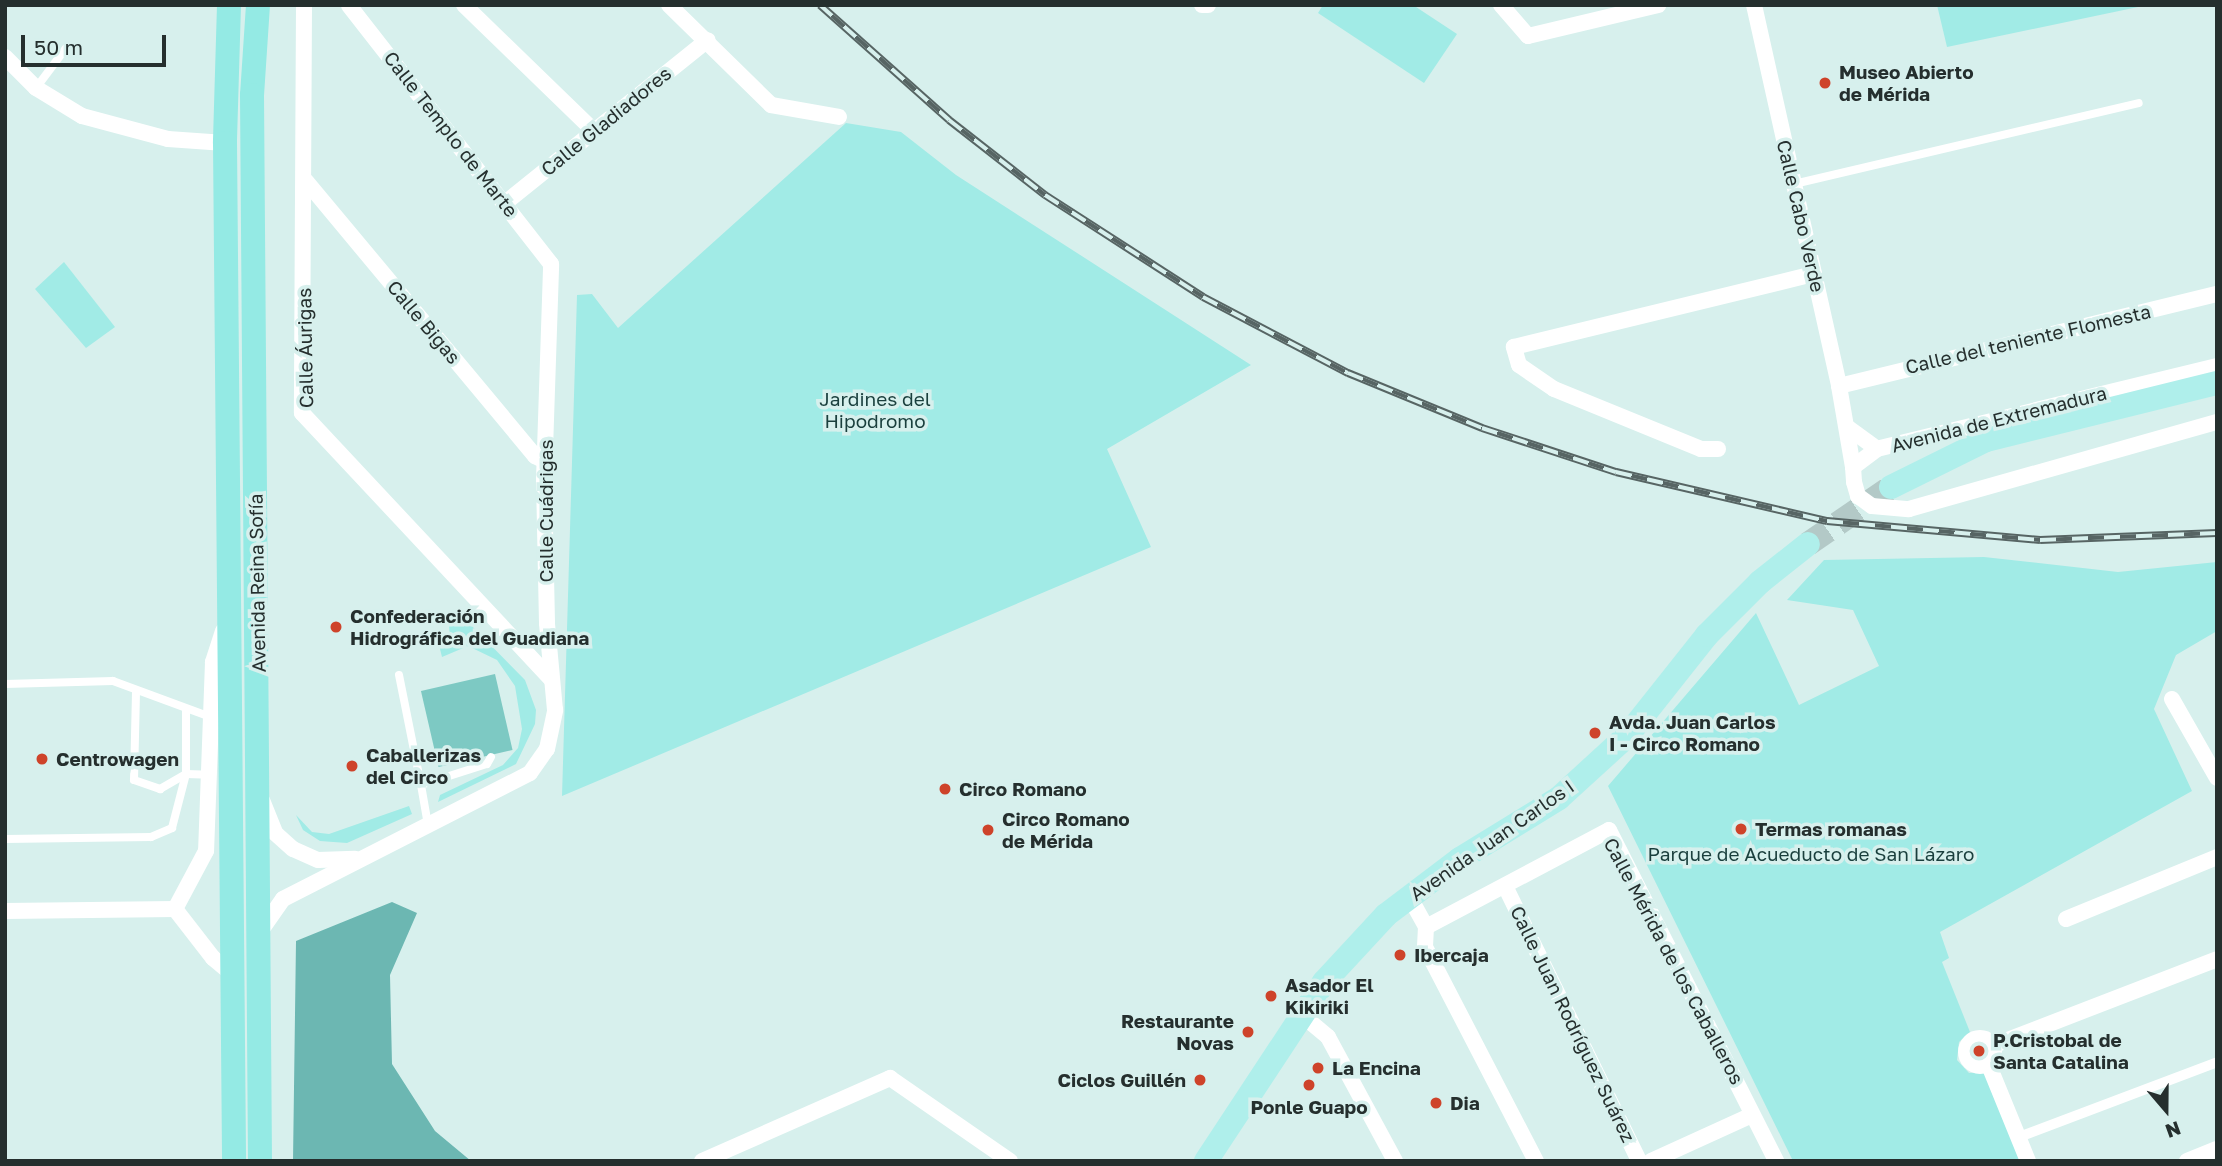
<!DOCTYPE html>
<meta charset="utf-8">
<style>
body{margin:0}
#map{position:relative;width:2222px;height:1166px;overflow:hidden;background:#d7f0ed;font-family:"Golos Text",sans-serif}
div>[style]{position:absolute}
.green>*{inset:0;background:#a1ebe6}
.forest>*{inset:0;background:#6cb7b2}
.water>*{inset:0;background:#7dc9c3;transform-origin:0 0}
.primary-tunnel>*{height:24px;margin-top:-12px;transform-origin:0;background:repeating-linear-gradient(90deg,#b3c9c7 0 24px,transparent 0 36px)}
.service>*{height:8px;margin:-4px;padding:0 4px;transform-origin:4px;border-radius:4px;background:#fff}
.pedestrian>*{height:10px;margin:-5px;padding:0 5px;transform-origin:5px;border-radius:5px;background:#fff}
.minor>*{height:16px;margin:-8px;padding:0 8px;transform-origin:8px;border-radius:8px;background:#fff}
.minor>.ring{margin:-8px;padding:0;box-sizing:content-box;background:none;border:16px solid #fff;border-radius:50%}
.primary>*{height:24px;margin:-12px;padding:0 12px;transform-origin:12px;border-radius:12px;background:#afefeb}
.trunk>*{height:24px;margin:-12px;padding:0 12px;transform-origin:12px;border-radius:12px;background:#94eae4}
.rail>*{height:8px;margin-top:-4px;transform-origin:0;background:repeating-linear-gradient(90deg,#d7f0ed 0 16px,#576564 0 32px);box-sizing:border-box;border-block:2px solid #576564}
.dots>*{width:19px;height:19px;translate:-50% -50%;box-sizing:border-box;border:4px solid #d7f0ed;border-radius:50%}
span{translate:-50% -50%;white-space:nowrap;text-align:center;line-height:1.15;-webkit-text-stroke:7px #d7f0ed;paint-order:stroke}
.poi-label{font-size:19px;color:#252f2e;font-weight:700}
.left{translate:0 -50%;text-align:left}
.right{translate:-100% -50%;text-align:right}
.street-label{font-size:19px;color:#252f2e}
.park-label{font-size:19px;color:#1a3f3d}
.frame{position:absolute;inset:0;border:7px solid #252f2e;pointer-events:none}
.north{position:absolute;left:2131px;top:1075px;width:70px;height:70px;-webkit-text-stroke:5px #d7f0ed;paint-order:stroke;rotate:160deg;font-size:19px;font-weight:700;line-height:28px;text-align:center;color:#252f2e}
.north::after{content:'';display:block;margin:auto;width:24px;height:32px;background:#252f2e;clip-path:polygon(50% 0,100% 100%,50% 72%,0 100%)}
.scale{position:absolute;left:21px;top:35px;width:145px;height:32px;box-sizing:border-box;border:4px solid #252f2e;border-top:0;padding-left:9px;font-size:21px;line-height:24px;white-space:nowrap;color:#252f2e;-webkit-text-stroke:5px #d7f0ed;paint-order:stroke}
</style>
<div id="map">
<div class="green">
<div style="clip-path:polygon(1323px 5px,1413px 5px,1457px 34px,1424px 83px,1318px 13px)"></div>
<div style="clip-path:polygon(1937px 5px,2138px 5px,2138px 7px,1947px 47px)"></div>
<div style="clip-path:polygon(846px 123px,901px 132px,956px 175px,1251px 365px,1107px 449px,1151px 547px,562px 796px,577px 295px,592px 294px,618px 328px)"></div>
<div style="clip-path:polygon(64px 262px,115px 327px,86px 348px,35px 289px)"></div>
<div style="clip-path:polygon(1984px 557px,2118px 572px,2217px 562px,2217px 631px,2176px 655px,2154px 709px,2192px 791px,1940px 932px,1949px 958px,1942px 962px,1970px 1032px,1959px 1042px,1957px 1060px,1969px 1073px,1985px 1072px,2022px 1161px,1793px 1161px,1608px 786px,1756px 613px,1799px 705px,1879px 666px,1853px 610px,1787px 600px,1824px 560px)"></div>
<div style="clip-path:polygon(466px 620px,525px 680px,536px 710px,535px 724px,516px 764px,438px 802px,440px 795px,503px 765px,518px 748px,522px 729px,515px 686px,497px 660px,468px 646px,442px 657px,438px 641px,450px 640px,449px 625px)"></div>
<div style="clip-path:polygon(409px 806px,412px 814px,347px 843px,320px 841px,303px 830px,296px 815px,312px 832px,329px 834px)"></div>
</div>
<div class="forest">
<div style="clip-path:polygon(392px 902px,417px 913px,390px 975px,392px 1064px,435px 1131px,471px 1161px,293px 1161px,296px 941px)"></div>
</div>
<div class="water">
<div style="left:495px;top:674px;width:78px;height:76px;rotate:77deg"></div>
</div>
<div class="primary-tunnel">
<div style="left:1808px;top:544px;width:101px;rotate:-34.5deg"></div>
</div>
<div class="service">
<div style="left:36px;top:88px;width:50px;rotate:-53.1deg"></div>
<div style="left:1794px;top:184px;width:354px;rotate:-13.2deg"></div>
<div style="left:399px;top:675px;width:112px;rotate:78.7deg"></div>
<div style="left:5px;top:684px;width:108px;rotate:-1.6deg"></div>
<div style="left:113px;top:681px;width:104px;rotate:20.2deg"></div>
<div style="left:136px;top:692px;width:88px;rotate:91.3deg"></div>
<div style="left:134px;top:780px;width:28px;rotate:19deg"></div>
<div style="left:160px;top:789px;width:30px;rotate:-30deg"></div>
<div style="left:186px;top:774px;width:63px;rotate:-90deg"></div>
<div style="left:428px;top:825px;width:41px;rotate:-99.9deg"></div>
<div style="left:421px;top:785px;width:69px;rotate:-17.7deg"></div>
<div style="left:487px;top:764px;width:8px;rotate:-60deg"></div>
<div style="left:5px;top:839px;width:146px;rotate:-0.8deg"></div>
<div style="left:151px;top:837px;width:23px;rotate:-23deg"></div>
<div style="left:172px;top:828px;width:56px;rotate:-75.5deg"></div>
<div style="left:186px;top:774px;width:23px;rotate:2deg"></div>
</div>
<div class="pedestrian">
<div style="left:2019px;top:1137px;width:212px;rotate:-20.7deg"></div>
</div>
<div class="minor">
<div style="left:304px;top:5px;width:408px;rotate:90.3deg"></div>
<div style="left:302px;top:413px;width:364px;rotate:46.9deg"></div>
<div style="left:464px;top:5px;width:181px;rotate:44.1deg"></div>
<div style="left:669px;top:5px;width:143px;rotate:44.4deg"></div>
<div style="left:771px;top:105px;width:69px;rotate:10deg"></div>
<div style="left:1202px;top:5px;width:6px"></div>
<div style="left:1501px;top:5px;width:41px;rotate:48.9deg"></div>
<div style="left:1528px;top:36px;width:134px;rotate:-13.4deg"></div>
<div style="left:1754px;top:5px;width:390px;rotate:77.4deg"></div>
<div style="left:1839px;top:386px;width:82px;rotate:80.2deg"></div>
<div style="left:5px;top:57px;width:44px;rotate:45deg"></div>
<div style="left:36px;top:88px;width:54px;rotate:31.3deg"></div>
<div style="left:82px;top:116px;width:89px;rotate:15deg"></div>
<div style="left:168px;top:139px;width:57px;rotate:4deg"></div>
<div style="left:306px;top:181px;width:358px;rotate:50.2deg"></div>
<div style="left:535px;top:456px;width:11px;rotate:27deg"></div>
<div style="left:505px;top:203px;width:260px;rotate:-38.8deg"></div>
<div style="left:2217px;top:366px;width:350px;rotate:166.3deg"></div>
<div style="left:1877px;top:449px;width:30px;rotate:143deg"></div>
<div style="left:1853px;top:467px;width:15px;rotate:86deg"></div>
<div style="left:1854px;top:482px;width:15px;rotate:74deg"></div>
<div style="left:1858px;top:496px;width:17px;rotate:36deg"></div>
<div style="left:1872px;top:506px;width:37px;rotate:5deg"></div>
<div style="left:1909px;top:509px;width:320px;rotate:-15.8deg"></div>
<div style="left:1839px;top:386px;width:389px;rotate:-13.7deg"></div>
<div style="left:1847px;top:427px;width:37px;rotate:36deg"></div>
<div style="left:1718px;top:449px;width:17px;rotate:180deg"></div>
<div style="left:1701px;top:449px;width:159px;rotate:-157.8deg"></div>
<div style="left:1554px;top:389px;width:42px;rotate:-145.6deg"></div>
<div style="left:1519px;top:365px;width:19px;rotate:-106deg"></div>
<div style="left:1514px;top:347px;width:309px;rotate:-13.7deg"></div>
<div style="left:223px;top:631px;width:33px;rotate:108deg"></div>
<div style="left:213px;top:662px;width:189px;rotate:92.1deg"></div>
<div style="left:206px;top:851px;width:66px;rotate:118.1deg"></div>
<div style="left:175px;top:909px;width:62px;rotate:52.2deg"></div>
<div style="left:213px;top:958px;width:25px;rotate:40deg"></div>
<div style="left:2172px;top:699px;width:91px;rotate:60.3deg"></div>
<div style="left:262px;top:800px;width:35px;rotate:68deg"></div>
<div style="left:275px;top:833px;width:24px;rotate:42deg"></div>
<div style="left:293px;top:849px;width:27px;rotate:24deg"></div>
<div style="left:318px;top:860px;width:37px;rotate:-2deg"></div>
<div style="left:1506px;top:888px;width:304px;rotate:64deg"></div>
<div style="left:1409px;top:896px;width:35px;rotate:61deg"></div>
<div style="left:1426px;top:927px;width:20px;rotate:93deg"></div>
<div style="left:1425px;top:947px;width:241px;rotate:62.6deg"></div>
<div style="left:5px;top:911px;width:170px;rotate:-0.7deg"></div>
<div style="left:2066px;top:919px;width:163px;rotate:-22.3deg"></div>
<div style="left:1426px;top:927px;width:207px;rotate:-27.9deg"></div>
<div style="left:1609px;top:830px;width:371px;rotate:63.2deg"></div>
<div style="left:260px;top:932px;width:40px;rotate:-55.1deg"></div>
<div style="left:283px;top:899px;width:277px;rotate:-27deg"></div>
<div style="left:530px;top:773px;width:29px;rotate:-55deg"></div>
<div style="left:547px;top:749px;width:40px;rotate:-78deg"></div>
<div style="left:555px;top:710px;width:87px;rotate:-95.3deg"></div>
<div style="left:547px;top:623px;width:143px;rotate:-91.2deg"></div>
<div style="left:544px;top:480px;width:216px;rotate:-88.1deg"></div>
<div style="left:551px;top:264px;width:328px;rotate:-128deg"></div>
<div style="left:1302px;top:1015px;width:34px;rotate:40deg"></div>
<div style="left:1328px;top:1037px;width:141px;rotate:61.6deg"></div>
<div class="ring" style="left:1966px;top:1038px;width:12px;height:12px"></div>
<div style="left:1992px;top:1046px;width:241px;rotate:-21.1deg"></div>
<div style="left:1988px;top:1063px;width:106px;rotate:67.8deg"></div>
<div style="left:702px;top:1161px;width:206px;rotate:-23.8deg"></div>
<div style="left:890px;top:1078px;width:146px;rotate:34.7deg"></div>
<div style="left:1651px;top:1161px;width:111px;rotate:-24.5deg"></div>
<div style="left:2187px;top:1161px;width:32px;rotate:-22deg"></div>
</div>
<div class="primary">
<div style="left:1891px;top:487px;width:106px;rotate:-26.3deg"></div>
<div style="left:1986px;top:440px;width:238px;rotate:-13.9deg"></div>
<div style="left:1206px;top:1161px;width:214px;rotate:-56.6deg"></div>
<div style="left:1324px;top:982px;width:91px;rotate:-47.2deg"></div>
<div style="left:1386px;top:915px;width:93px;rotate:-37.1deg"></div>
<div style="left:1460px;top:859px;width:116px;rotate:-31.6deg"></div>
<div style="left:1559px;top:798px;width:92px;rotate:-42.4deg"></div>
<div style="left:1627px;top:736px;width:129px;rotate:-51.6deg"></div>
<div style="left:1707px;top:635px;width:75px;rotate:-45deg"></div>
<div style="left:1760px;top:582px;width:61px;rotate:-38.4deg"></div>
</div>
<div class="trunk">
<div style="left:229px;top:5px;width:138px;rotate:91.7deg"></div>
<div style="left:225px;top:143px;width:1018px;rotate:89.49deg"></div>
<div style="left:258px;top:5px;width:90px;rotate:93.8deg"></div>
<div style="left:252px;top:95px;width:1066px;rotate:89.57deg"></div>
</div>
<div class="rail">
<div style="left:820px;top:5px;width:173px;rotate:41.7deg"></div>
<div style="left:949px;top:120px;width:122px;rotate:38deg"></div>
<div style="left:1045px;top:195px;width:188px;rotate:32.8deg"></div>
<div style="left:1203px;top:297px;width:164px;rotate:27.7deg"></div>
<div style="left:1348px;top:373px;width:145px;rotate:22.3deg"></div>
<div style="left:1482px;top:428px;width:141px;rotate:18.2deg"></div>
<div style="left:1616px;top:472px;width:217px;rotate:13.1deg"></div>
<div style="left:1827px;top:521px;width:214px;rotate:5.1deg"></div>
<div style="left:2040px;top:540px;width:177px;rotate:-2.3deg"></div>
</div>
<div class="dots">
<div style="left:1825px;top:83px;background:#ce432a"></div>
<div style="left:336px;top:627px;background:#ce432a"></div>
<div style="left:1595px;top:733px;background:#ce432a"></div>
<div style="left:42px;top:759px;background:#ce432a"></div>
<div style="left:352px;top:766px;background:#ce432a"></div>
<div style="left:945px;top:789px;background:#ce432a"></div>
<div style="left:1741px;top:829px;background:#ce432a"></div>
<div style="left:988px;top:830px;background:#ce432a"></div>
<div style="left:1400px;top:955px;background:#ce432a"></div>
<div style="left:1271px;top:996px;background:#ce432a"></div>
<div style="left:1248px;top:1032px;background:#ce432a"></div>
<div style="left:1979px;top:1051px;background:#ce432a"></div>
<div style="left:1318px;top:1068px;background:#ce432a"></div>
<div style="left:1200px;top:1080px;background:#ce432a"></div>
<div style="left:1309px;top:1085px;background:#ce432a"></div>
<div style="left:1436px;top:1103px;background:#ce432a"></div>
</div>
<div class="poi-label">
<span class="left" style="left:1839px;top:83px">Museo Abierto<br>de Mérida</span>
<span class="left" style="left:350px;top:627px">Confederación<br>Hidrográfica del Guadiana</span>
<span class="left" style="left:1609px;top:733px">Avda. Juan Carlos<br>I - Circo Romano</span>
<span class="left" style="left:366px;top:766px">Caballerizas<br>del Circo</span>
<span class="left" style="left:56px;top:759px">Centrowagen</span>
<span class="left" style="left:959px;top:789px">Circo Romano</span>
<span class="left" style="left:1002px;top:830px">Circo Romano<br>de Mérida</span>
<span class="left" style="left:1755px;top:829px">Termas romanas</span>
<span class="left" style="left:1414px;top:955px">Ibercaja</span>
<span class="left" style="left:1285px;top:996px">Asador El<br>Kikiriki</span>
<span class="right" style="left:1234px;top:1032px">Restaurante<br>Novas</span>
<span class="left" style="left:1993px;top:1051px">P.Cristobal de<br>Santa Catalina</span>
<span class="left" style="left:1332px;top:1068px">La Encina</span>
<span class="right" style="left:1186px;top:1080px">Ciclos Guillén</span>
<span class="left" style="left:1450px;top:1103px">Dia</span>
<span style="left:1309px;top:1107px">Ponle Guapo</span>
</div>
<div class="street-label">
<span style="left:606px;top:121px;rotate:-39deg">Calle Gladiadores</span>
<span style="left:451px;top:134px;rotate:52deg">Calle Templo de Marte</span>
<span style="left:1801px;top:216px;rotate:77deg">Calle Cabo Verde</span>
<span style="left:424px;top:322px;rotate:50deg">Calle Bigas</span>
<span style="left:2028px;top:339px;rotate:-13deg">Calle del teniente Flomesta</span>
<span style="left:305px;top:348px;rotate:-91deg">Calle Áurigas</span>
<span style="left:1999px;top:419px;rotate:-14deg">Avenida de Extremadura</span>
<span style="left:546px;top:511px;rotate:-90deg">Calle Cuádrigas</span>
<span style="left:257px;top:583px;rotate:-91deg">Avenida Reina Sofía</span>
<span style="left:1492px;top:840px;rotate:-35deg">Avenida Juan Carlos I</span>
<span style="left:1674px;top:961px;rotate:62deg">Calle Mérida de los Caballeros</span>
<span style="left:1573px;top:1024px;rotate:64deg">Calle Juan Rodríguez Suárez</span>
</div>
<div class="park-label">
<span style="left:875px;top:410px">Jardines del<br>Hipodromo</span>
<span style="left:1811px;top:854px">Parque de Acueducto de San Lázaro</span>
</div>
<div class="frame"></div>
<div class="north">N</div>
<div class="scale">50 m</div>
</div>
